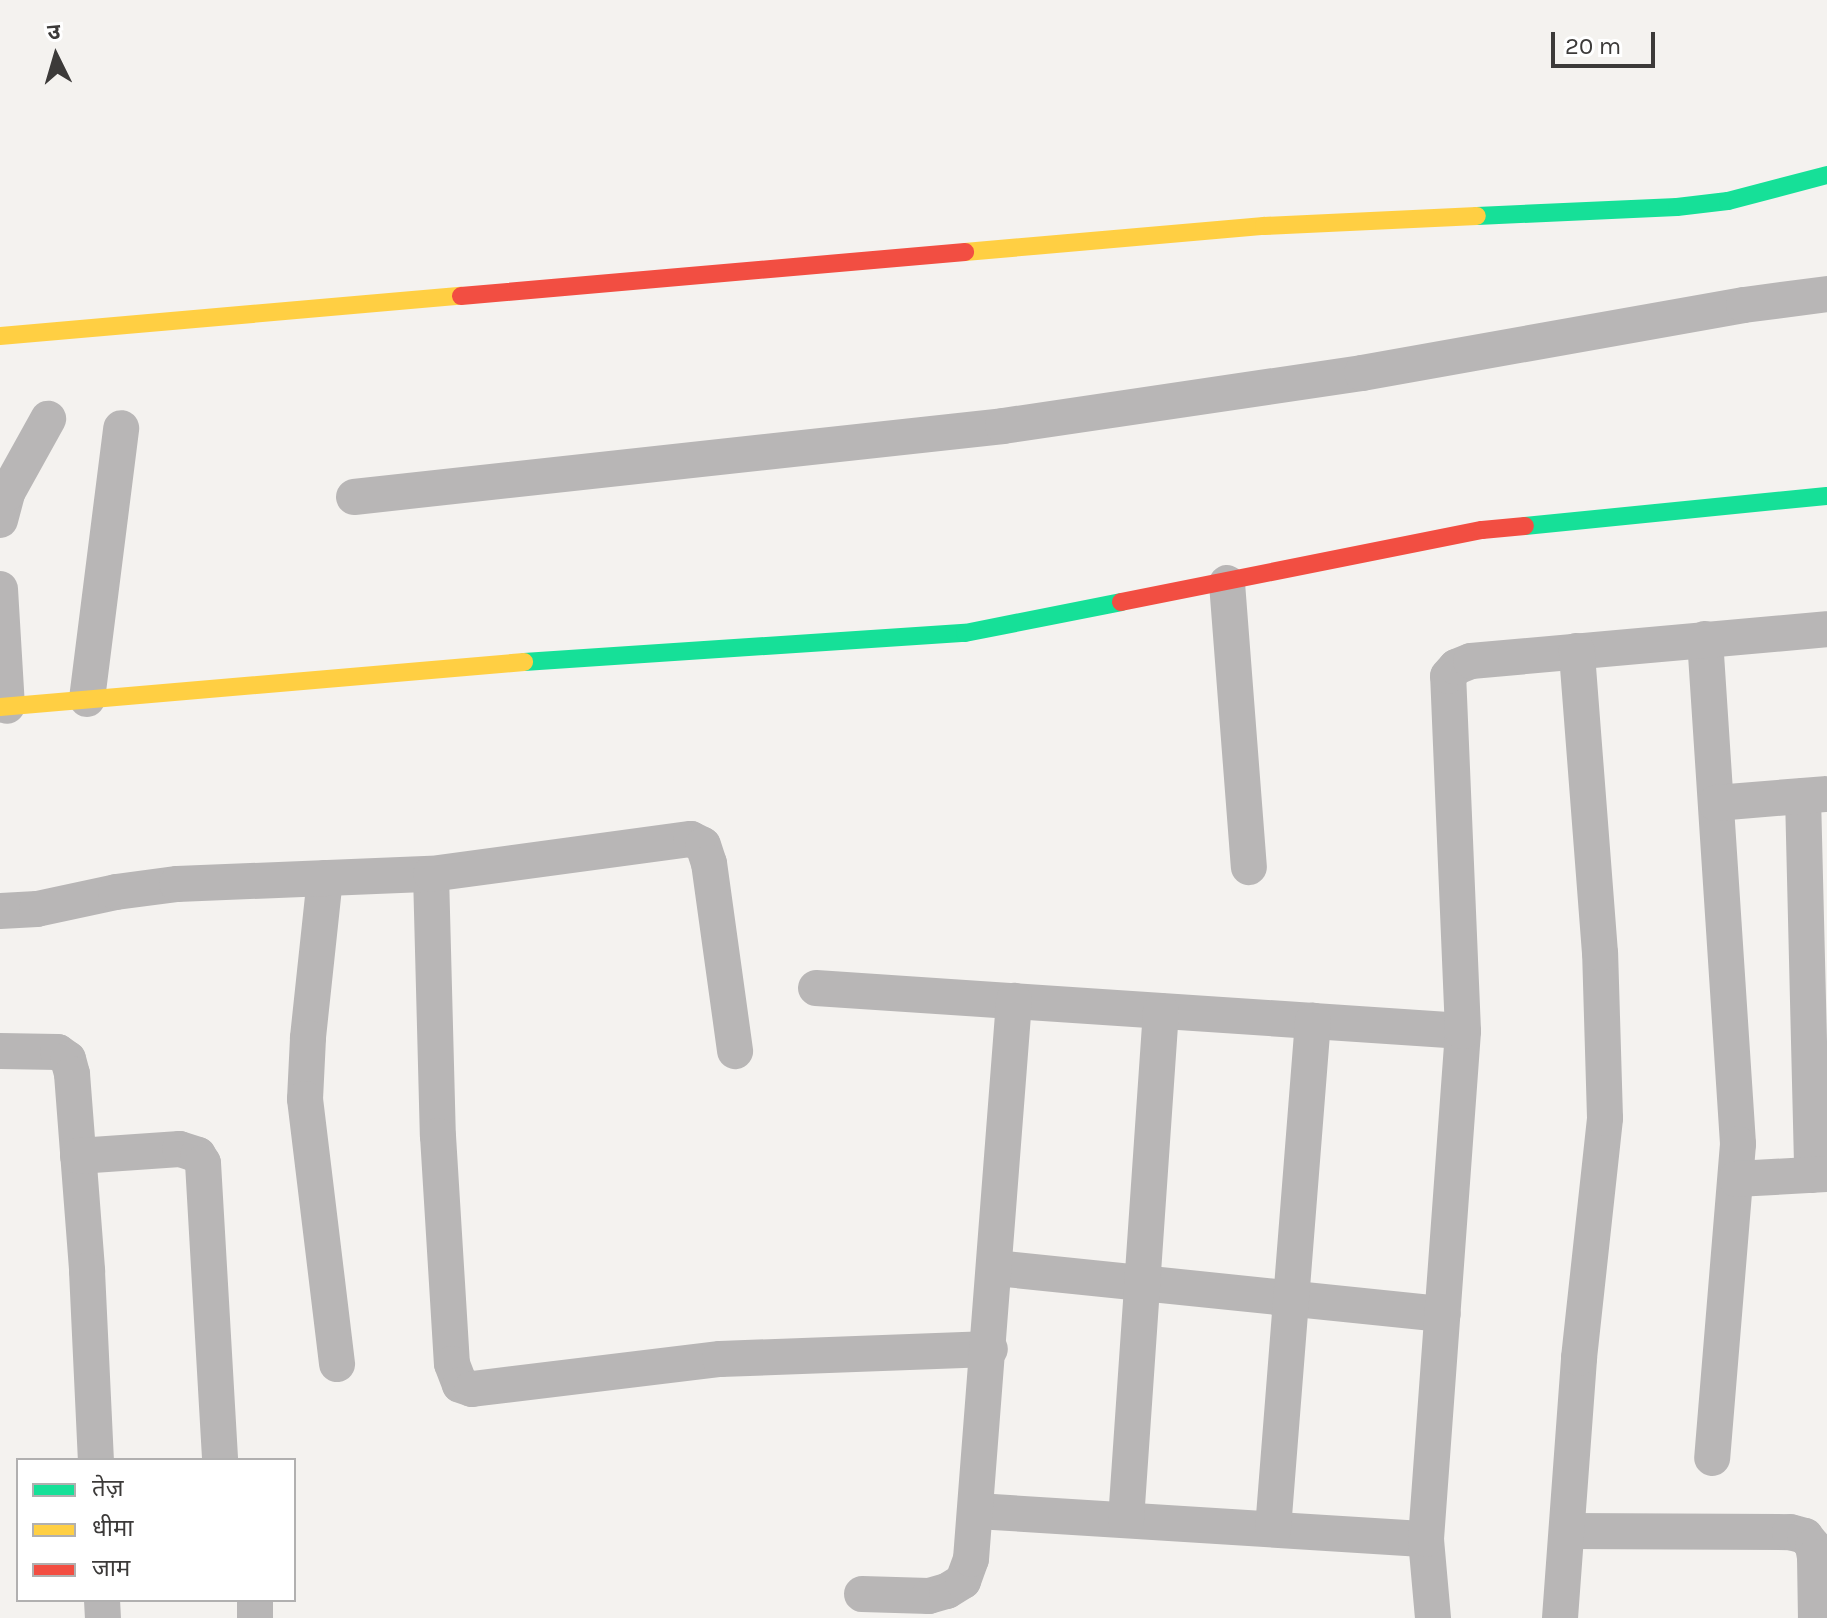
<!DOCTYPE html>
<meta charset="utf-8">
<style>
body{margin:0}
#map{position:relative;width:1827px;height:1618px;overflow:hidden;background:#f4f2ef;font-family:Karla,"Noto Sans Devanagari",sans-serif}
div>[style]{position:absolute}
.street>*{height:36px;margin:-18px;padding:0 18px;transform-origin:18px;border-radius:18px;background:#b8b6b6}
.fast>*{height:18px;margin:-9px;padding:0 9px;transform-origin:9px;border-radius:9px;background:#16e098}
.slow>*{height:18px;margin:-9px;padding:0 9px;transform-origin:9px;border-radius:9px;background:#ffcf43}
.jam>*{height:18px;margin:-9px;padding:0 9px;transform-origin:9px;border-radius:9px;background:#f24e42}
span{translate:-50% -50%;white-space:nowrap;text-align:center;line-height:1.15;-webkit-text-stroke:8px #fff;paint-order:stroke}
.legend{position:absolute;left:16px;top:1458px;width:280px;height:144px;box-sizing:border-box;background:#fff;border:2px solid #b1b0b0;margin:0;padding:10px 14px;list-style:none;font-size:24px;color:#3c3a39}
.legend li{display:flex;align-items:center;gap:16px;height:40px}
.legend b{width:40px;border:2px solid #b1b0b0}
.north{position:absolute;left:16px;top:16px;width:80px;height:80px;-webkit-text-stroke:6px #fff;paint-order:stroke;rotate:355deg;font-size:22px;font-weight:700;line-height:32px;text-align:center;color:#3c3a39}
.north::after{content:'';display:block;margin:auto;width:28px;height:36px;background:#3c3a39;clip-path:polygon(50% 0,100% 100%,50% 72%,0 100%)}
.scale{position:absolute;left:1551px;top:32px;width:104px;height:36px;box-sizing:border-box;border:4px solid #3c3a39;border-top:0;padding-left:10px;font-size:24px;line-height:28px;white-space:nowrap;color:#3c3a39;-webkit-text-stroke:6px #fff;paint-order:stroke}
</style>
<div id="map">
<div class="street">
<div style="left:354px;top:497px;width:653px;rotate:-6.24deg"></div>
<div style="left:1003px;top:426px;width:363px;rotate:-8.4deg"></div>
<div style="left:1362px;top:373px;width:388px;rotate:-10.1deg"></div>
<div style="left:1744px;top:305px;width:84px;rotate:-7.5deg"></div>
<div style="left:0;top:520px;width:28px;rotate:-75deg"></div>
<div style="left:7px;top:493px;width:85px;rotate:-61deg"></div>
<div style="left:1227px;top:583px;width:285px;rotate:85.6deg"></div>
<div style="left:0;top:589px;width:117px;rotate:86.6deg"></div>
<div style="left:1705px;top:639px;width:506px;rotate:86.26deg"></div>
<div style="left:1738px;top:1144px;width:315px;rotate:94.7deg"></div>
<div style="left:87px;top:699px;width:273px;rotate:-82.8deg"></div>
<div style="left:1803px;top:796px;width:379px;rotate:88.6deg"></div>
<div style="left:1716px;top:803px;width:109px;rotate:-4.7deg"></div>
<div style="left:431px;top:874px;width:262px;rotate:88.5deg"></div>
<div style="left:438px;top:1136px;width:228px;rotate:86.5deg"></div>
<div style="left:452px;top:1364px;width:22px;rotate:69deg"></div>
<div style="left:460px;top:1385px;width:13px;rotate:18deg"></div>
<div style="left:472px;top:1389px;width:250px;rotate:-6.9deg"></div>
<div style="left:720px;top:1359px;width:270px;rotate:-2.1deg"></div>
<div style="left:325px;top:878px;width:161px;rotate:96.1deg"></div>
<div style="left:308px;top:1038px;width:61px;rotate:92.8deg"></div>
<div style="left:305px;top:1099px;width:267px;rotate:83.1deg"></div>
<div style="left:0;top:911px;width:37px;rotate:-3deg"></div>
<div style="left:37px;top:909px;width:81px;rotate:-12.1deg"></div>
<div style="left:116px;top:892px;width:62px;rotate:-7.5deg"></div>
<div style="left:177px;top:884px;width:254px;rotate:-2.3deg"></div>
<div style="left:431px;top:874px;width:262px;rotate:-7.7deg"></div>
<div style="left:691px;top:839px;width:13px;rotate:27deg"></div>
<div style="left:703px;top:845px;width:19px;rotate:72deg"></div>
<div style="left:709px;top:863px;width:190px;rotate:82.1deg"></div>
<div style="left:816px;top:988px;width:648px;rotate:3.8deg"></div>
<div style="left:0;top:1051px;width:58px;rotate:1deg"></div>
<div style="left:58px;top:1052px;width:12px;rotate:35deg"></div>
<div style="left:68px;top:1059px;width:16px;rotate:75deg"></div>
<div style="left:72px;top:1074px;width:198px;rotate:85.6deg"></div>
<div style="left:87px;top:1271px;width:189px;rotate:87.3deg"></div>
<div style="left:78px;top:1156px;width:102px;rotate:-3.9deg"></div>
<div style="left:180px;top:1149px;width:19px;rotate:18deg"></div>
<div style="left:198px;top:1155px;width:9px;rotate:58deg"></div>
<div style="left:203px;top:1163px;width:297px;rotate:86.7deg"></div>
<div style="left:1736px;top:1179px;width:91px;rotate:-3.1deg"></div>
<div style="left:996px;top:1268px;width:449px;rotate:5.9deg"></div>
<div style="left:977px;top:1511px;width:450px;rotate:3.6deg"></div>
<div style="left:1126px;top:1520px;width:510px;rotate:-86.07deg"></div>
<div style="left:1273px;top:1529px;width:510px;rotate:-85.5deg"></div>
<div style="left:1568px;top:1531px;width:222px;rotate:0.3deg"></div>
<div style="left:1790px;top:1532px;width:16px;rotate:15deg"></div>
<div style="left:1805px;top:1536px;width:13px;rotate:51deg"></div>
<div style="left:1813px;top:1546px;width:11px;rotate:80deg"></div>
<div style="left:1815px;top:1557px;width:61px;rotate:89.1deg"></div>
<div style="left:862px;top:1594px;width:67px;rotate:1.7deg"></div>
<div style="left:929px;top:1596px;width:19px;rotate:-16deg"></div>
<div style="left:947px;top:1591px;width:19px;rotate:-32deg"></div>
<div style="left:963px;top:1581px;width:23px;rotate:-70deg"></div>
<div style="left:971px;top:1559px;width:560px;rotate:-85.59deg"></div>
<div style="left:102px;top:1600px;width:18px;rotate:87deg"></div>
<div style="left:255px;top:1618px;width:18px;rotate:-90deg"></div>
<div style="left:1433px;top:1618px;width:79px;rotate:-95.1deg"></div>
<div style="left:1426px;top:1539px;width:509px;rotate:-85.83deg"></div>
<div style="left:1463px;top:1031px;width:355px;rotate:-92.4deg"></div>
<div style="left:1448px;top:676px;width:12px;rotate:-48deg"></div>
<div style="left:1456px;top:667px;width:16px;rotate:-22deg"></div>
<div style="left:1471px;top:661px;width:357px;rotate:-5.1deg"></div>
<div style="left:1560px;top:1618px;width:261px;rotate:-85.8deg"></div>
<div style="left:1579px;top:1358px;width:241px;rotate:-83.8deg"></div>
<div style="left:1605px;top:1118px;width:165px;rotate:-91.7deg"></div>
<div style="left:1600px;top:953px;width:303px;rotate:-94.4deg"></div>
</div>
<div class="fast">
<div style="left:1477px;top:216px;width:200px;rotate:-2.6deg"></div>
<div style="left:1677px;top:207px;width:51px;rotate:-6.7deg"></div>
<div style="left:1728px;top:201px;width:102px;rotate:-14.7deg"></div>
<div style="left:1525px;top:526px;width:303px;rotate:-5.7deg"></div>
<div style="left:524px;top:662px;width:442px;rotate:-3.8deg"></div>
<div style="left:965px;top:633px;width:159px;rotate:-11.2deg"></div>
</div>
<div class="slow">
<div style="left:965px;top:252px;width:300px;rotate:-5deg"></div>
<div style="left:1264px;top:226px;width:213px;rotate:-2.7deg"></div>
<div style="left:0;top:336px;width:463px;rotate:-5deg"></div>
<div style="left:0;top:707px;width:526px;rotate:-4.91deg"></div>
</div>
<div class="jam">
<div style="left:461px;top:296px;width:506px;rotate:-4.99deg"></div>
<div style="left:1121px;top:602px;width:368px;rotate:-11.3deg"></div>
<div style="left:1482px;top:530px;width:43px;rotate:-5.3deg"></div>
</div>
<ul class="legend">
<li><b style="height:10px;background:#16e098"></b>तेज़</li>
<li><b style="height:10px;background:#ffcf43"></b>धीमा</li>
<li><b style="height:10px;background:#f24e42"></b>जाम</li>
</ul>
<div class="north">उ</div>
<div class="scale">20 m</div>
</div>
